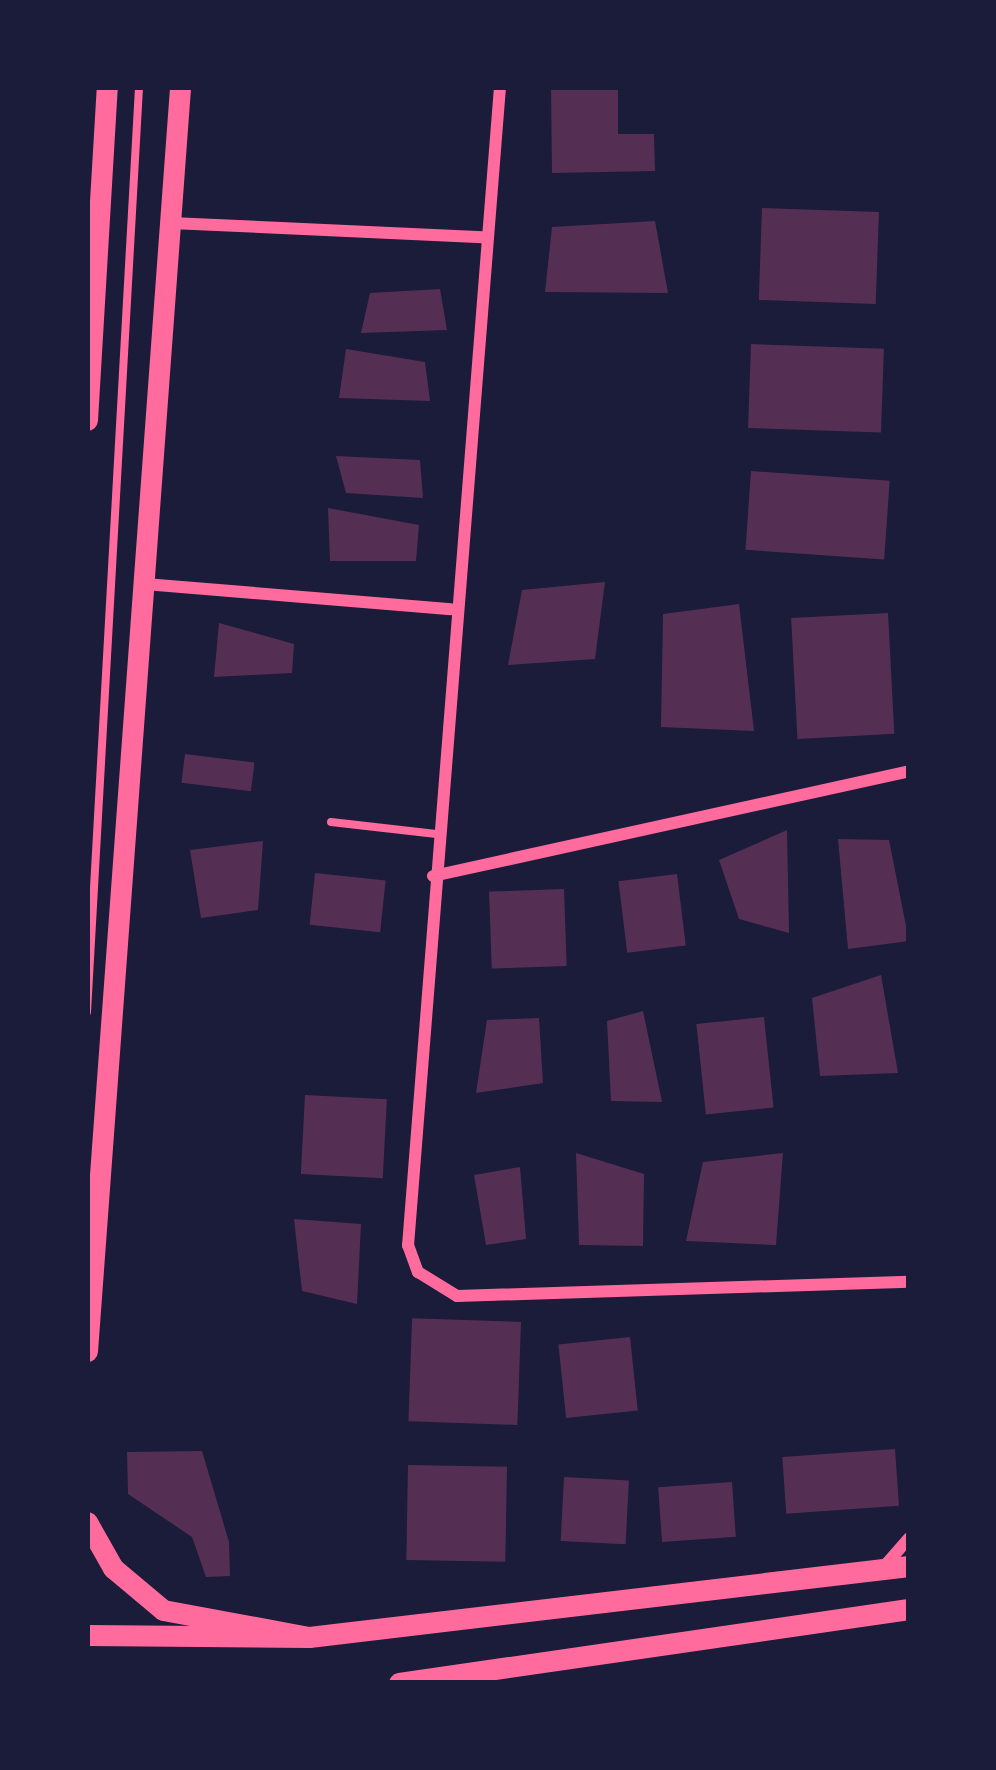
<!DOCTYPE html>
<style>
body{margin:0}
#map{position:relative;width:996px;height:1770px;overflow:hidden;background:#1b1b3a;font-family:"Varela Round",sans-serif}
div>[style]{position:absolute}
.building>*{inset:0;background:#542f53;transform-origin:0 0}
.service>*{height:8px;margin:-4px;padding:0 4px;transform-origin:4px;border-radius:4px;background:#ff6b9d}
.minor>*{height:12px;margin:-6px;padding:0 6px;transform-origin:6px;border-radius:6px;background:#ff6b9d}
.secondary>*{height:21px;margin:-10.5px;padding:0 10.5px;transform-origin:10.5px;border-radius:10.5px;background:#ff6b9d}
.primary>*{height:21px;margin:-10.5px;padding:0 10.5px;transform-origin:10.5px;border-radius:10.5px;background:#ff6b9d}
span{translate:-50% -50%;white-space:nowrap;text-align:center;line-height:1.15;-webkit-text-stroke:12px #1b1b3a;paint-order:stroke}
.frame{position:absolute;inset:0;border:90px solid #1b1b3a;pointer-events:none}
</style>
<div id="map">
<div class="building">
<div style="clip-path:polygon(551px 87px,618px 87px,618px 134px,654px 134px,655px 171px,552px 173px)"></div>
<div style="left:762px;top:208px;width:117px;height:92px;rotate:2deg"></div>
<div style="clip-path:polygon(655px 221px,668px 293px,545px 292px,552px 227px)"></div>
<div style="clip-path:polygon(440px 289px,447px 330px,361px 333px,370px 293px)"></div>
<div style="left:751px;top:344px;width:133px;height:84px;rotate:2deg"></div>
<div style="clip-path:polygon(346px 349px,425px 362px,430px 401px,339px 398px)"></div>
<div style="clip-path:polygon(336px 456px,420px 460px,423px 498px,346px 493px)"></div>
<div style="left:751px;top:471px;width:139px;height:79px;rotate:4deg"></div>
<div style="clip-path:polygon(328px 508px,419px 525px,416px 561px,330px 561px)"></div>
<div style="clip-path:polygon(605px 582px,595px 659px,508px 665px,522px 590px)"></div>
<div style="clip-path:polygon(739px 604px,754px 731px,661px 727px,663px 614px)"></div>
<div style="left:888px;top:613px;width:121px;height:97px;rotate:87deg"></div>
<div style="clip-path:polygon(219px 623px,294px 644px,292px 673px,214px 677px)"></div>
<div style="left:185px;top:754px;width:70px;height:29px;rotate:7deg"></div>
<div style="clip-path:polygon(787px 830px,789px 933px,739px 919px,719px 860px)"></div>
<div style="clip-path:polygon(838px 839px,889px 840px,909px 941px,848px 949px)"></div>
<div style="clip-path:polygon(263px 841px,258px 910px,201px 918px,190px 850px)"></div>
<div style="left:315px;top:873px;width:71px;height:52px;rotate:6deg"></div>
<div style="left:677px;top:874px;width:72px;height:59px;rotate:83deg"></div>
<div style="left:564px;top:889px;width:77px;height:75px;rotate:88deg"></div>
<div style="clip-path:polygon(881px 975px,898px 1073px,820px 1076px,812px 998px)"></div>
<div style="clip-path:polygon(643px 1011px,662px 1102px,611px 1101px,607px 1021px)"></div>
<div style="left:764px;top:1017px;width:91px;height:68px;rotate:84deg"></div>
<div style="clip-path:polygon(539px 1018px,543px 1083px,476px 1093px,487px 1020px)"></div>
<div style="left:305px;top:1095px;width:82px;height:79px;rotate:3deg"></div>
<div style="clip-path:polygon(576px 1153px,644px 1174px,643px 1246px,579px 1245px)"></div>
<div style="clip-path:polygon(783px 1153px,776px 1245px,686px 1241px,703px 1162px)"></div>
<div style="clip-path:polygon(520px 1167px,526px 1239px,486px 1245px,474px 1175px)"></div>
<div style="clip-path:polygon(294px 1219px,361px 1224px,357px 1304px,302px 1291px)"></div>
<div style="left:521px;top:1322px;width:103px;height:109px;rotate:92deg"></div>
<div style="left:630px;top:1337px;width:74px;height:72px;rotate:84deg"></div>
<div style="left:895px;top:1449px;width:57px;height:113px;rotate:86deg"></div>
<div style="clip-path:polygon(202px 1451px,229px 1542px,230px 1576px,206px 1577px,192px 1537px,128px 1494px,127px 1452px)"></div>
<div style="left:408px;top:1465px;width:99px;height:95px;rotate:1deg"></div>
<div style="left:564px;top:1477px;width:65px;height:64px;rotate:3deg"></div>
<div style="left:732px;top:1482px;width:55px;height:74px;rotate:86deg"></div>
</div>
<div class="service">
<div style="left:331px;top:822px;width:106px;rotate:6.5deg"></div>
<div style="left:87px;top:1012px;width:926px;rotate:-86.78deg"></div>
</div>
<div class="minor">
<div style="left:500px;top:87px;width:1162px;rotate:94.54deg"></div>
<div style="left:408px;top:1245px;width:29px;rotate:70deg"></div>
<div style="left:418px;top:1272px;width:46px;rotate:31.6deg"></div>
<div style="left:457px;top:1296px;width:452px;rotate:-1.8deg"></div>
<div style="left:171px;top:223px;width:312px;rotate:2.6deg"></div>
<div style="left:145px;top:584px;width:307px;rotate:4.7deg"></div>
<div style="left:433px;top:876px;width:487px;rotate:-12.4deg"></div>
<div style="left:882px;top:1569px;width:41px;rotate:-48.9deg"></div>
</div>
<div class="secondary">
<div style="left:87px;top:1635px;width:222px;rotate:0.5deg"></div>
<div style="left:309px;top:1637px;width:604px;rotate:-6.75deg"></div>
<div style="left:399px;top:1683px;width:515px;rotate:-8.26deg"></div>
</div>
<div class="primary">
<div style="left:87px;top:420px;width:334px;rotate:-86.6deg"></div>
<div style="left:87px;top:1351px;width:1267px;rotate:-85.79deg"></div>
<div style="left:87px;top:1522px;width:53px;rotate:60.5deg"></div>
<div style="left:113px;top:1568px;width:65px;rotate:40deg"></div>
<div style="left:163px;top:1610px;width:148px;rotate:10.5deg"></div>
</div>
<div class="frame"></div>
</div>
